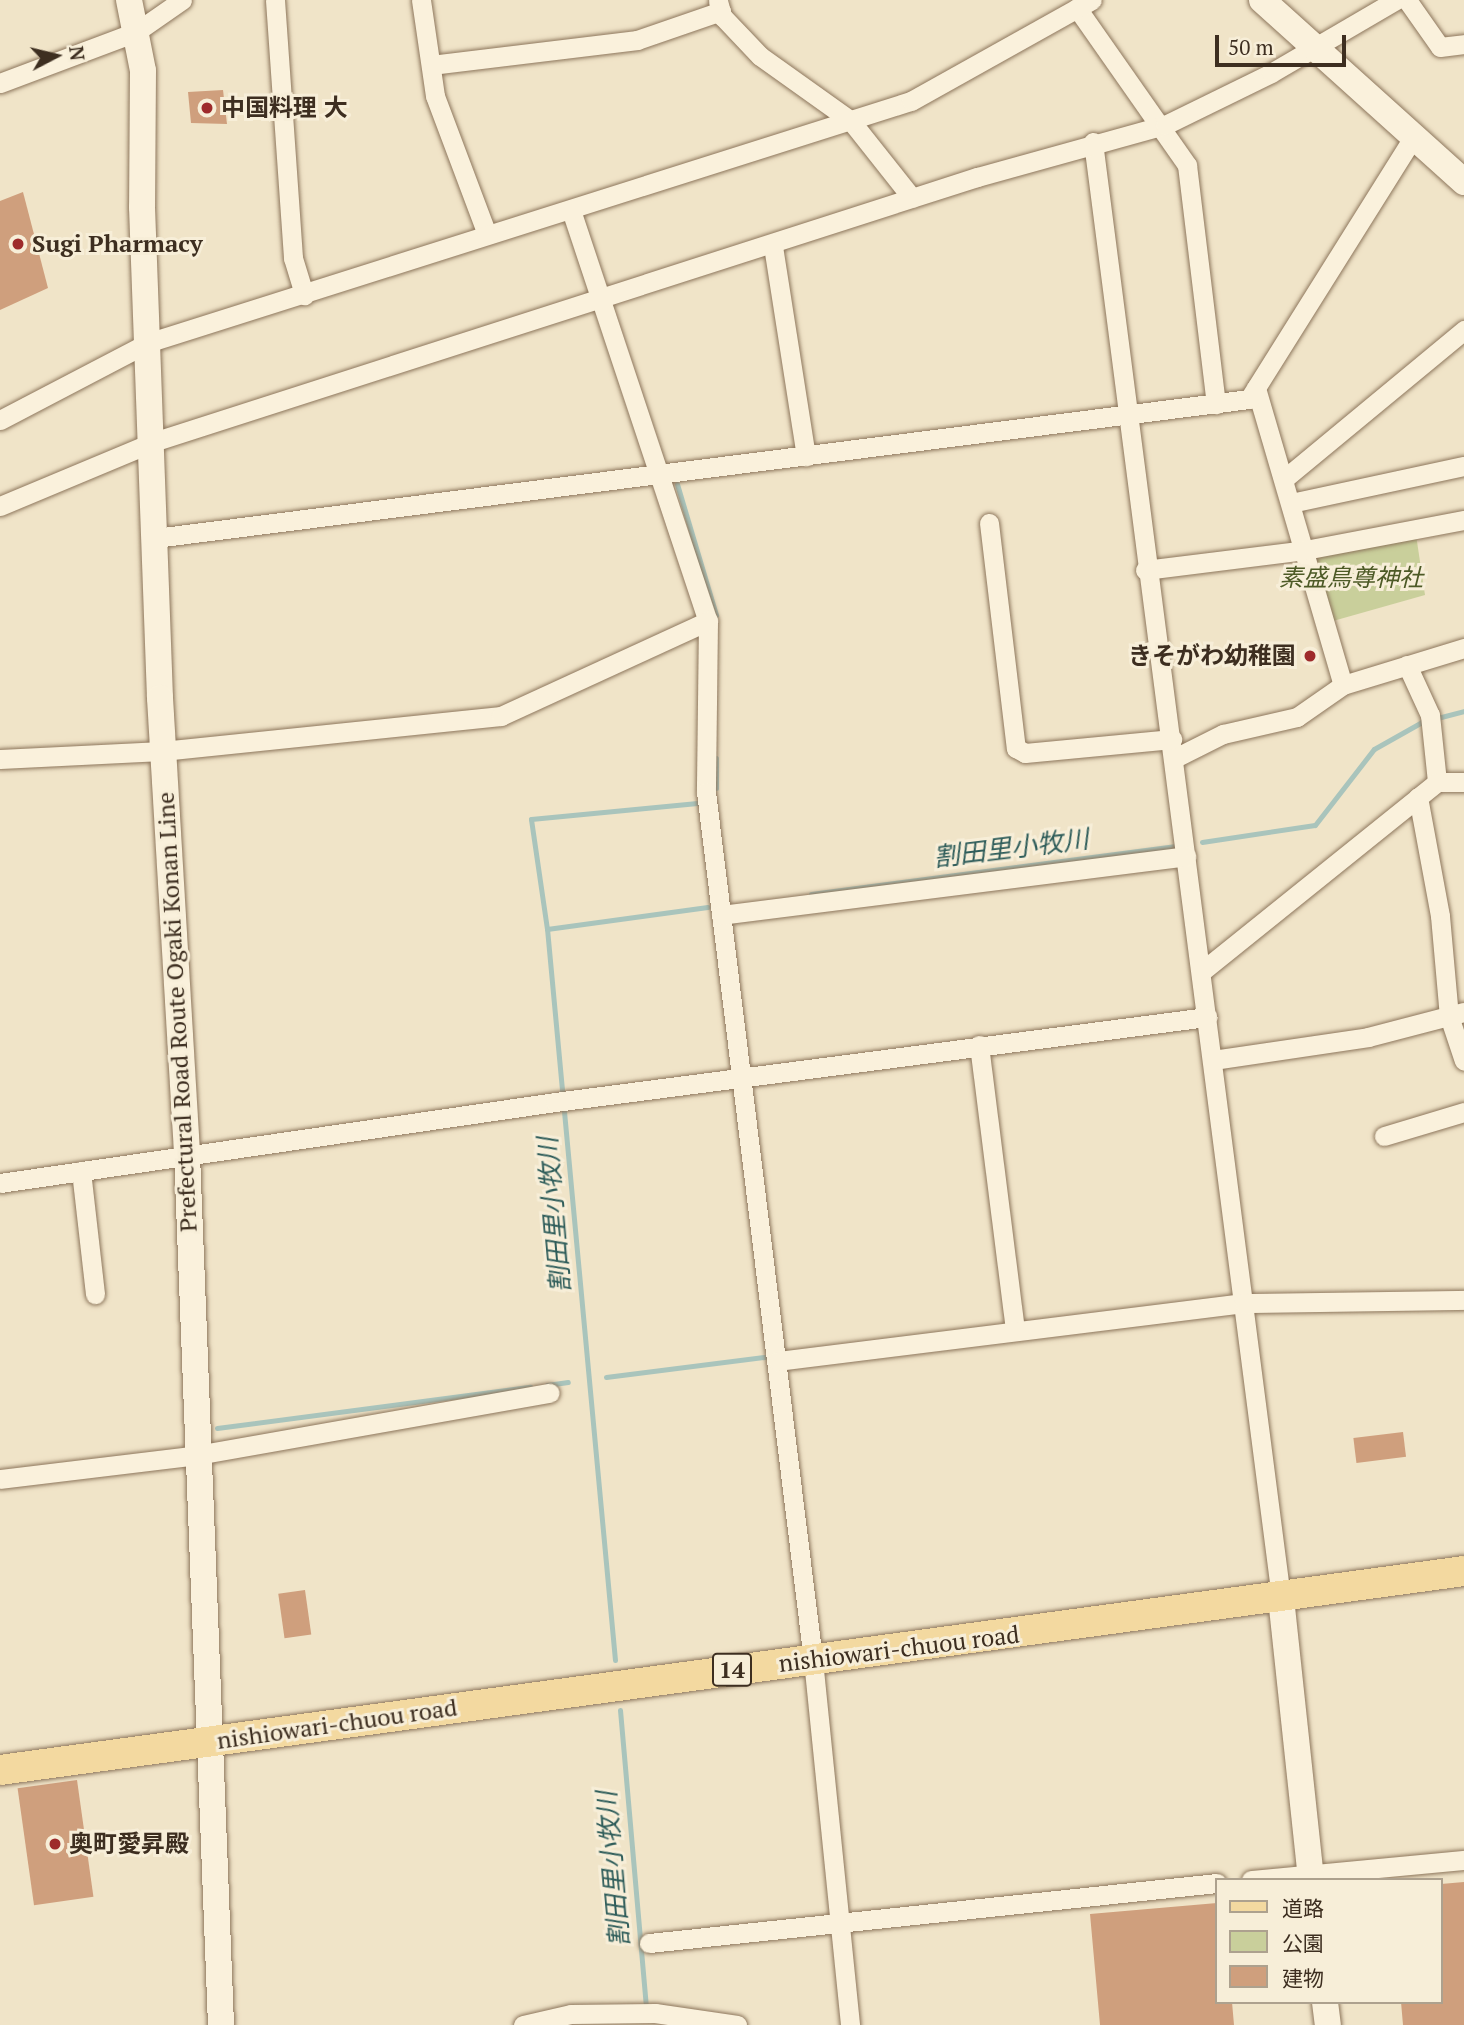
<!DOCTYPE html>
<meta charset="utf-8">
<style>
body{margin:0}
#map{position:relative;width:1464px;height:2025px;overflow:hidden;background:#f0e4c8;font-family:"PT Serif","Noto Sans JP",serif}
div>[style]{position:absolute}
.green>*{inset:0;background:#c9cf9b}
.stream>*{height:5px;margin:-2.5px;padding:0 2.5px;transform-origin:2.5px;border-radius:2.5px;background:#a9c4bc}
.building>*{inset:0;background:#cf9f7d;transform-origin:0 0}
.roads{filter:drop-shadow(0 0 2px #8d765c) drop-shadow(0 0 2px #8d765c)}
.street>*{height:19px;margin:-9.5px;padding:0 9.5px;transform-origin:9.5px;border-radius:9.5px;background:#faf1dc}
.secondary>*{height:26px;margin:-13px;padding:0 13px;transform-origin:13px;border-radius:13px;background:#faf1dc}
.primary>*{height:30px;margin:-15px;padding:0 15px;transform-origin:15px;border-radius:15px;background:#f3d9a0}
.dots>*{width:19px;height:19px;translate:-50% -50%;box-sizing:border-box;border:4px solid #f7eed8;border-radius:50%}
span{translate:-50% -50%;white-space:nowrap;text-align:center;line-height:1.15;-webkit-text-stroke:6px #f7eed8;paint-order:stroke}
.shield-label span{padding:2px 5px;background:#f7eed8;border:2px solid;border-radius:5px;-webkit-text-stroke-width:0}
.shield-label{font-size:23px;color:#3d2e20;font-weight:700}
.poi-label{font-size:24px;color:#3d2e20;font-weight:700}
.left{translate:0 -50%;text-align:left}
.right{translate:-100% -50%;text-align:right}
.park-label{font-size:24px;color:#4d5a26;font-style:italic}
.street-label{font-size:24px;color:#3d2e20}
.water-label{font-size:26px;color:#2f5d5a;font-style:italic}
.legend{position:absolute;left:1215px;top:1878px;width:228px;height:126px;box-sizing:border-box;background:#f7eed8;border:2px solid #ada18e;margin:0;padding:9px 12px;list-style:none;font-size:21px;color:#3d2e20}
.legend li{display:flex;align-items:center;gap:14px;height:35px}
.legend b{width:35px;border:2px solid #ada18e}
.north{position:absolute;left:21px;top:21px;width:70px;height:70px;-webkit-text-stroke:5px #f7eed8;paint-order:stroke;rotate:83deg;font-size:19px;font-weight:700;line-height:28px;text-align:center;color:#3d2e20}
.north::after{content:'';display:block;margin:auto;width:24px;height:32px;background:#3d2e20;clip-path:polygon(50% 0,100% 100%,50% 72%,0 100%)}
.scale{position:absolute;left:1215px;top:35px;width:131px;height:32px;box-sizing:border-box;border:4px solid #3d2e20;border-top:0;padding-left:9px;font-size:21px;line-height:24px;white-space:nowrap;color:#3d2e20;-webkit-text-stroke:5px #f7eed8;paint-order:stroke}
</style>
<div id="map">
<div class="green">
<div style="clip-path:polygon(1415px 528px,1425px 595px,1326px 623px,1305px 550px)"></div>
</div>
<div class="stream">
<div style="left:677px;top:484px;width:137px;rotate:73.4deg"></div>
<div style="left:716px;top:758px;width:30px;rotate:90deg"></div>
<div style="left:1202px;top:842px;width:114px;rotate:-8.6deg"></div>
<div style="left:1315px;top:825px;width:96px;rotate:-52.2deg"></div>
<div style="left:1374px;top:749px;width:55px;rotate:-29.4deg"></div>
<div style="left:1422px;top:722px;width:43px;rotate:-14.7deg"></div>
<div style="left:811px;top:894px;width:368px;rotate:-7.5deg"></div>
<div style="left:547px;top:929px;width:111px;rotate:-98.3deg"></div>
<div style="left:531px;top:819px;width:167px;rotate:-5.5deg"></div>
<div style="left:606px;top:1377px;width:160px;rotate:-7.2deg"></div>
<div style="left:547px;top:1385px;width:21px;rotate:-8deg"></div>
<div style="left:217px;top:1428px;width:316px;rotate:-7.5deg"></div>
<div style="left:615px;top:1660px;width:734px;rotate:-95.31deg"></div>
<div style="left:547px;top:929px;width:162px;rotate:-7.8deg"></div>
<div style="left:620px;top:1710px;width:298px;rotate:85deg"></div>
</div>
<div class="building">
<div style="clip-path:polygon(223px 90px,227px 124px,191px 123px,188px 92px)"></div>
<div style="clip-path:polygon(23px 192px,48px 288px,0 310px,0 201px)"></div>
<div style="left:1403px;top:1432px;width:25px;height:50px;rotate:83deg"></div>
<div style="left:305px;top:1590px;width:45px;height:27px;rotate:82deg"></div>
<div style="left:77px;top:1780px;width:118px;height:60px;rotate:82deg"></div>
<div style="clip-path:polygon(1464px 1882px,1464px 2025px,1403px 2025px,1401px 2002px,1441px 2002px,1441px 1884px)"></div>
<div style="clip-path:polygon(1217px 1903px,1217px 2002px,1232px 2002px,1234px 2025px,1100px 2025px,1090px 1914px)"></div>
</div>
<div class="roads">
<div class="street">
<div style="left:275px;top:0;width:259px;rotate:86deg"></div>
<div style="left:293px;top:258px;width:39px;rotate:73deg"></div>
<div style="left:421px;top:0;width:97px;rotate:81.7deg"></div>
<div style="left:435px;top:96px;width:147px;rotate:69.4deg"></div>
<div style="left:1407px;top:0;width:57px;rotate:54.9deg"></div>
<div style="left:1440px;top:47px;width:24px;rotate:-7deg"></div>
<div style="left:718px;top:1px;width:16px;rotate:75deg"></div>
<div style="left:722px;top:16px;width:55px;rotate:46.5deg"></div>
<div style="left:760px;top:56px;width:112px;rotate:35.5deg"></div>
<div style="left:851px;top:121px;width:98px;rotate:51.6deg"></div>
<div style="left:1077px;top:8px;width:192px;rotate:55deg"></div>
<div style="left:1187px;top:165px;width:241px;rotate:83.1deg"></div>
<div style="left:431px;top:65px;width:208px;rotate:-6.9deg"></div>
<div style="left:637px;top:40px;width:89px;rotate:-19deg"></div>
<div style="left:0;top:83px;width:145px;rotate:-20.6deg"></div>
<div style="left:136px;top:32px;width:56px;rotate:-34.8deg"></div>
<div style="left:1093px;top:142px;width:1468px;rotate:82.64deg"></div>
<div style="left:571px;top:210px;width:433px;rotate:71.6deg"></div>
<div style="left:708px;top:621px;width:171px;rotate:90.7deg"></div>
<div style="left:706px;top:792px;width:875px;rotate:82.97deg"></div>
<div style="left:813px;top:1660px;width:367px;rotate:84.2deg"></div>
<div style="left:773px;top:246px;width:213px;rotate:81.1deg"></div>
<div style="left:1256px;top:388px;width:309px;rotate:73.7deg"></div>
<div style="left:0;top:420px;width:166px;rotate:-27.6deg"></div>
<div style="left:147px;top:343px;width:801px;rotate:-17.58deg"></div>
<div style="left:911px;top:101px;width:207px;rotate:-29.2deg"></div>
<div style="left:1284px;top:479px;width:234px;rotate:-39.6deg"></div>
<div style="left:1291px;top:503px;width:177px;rotate:-12.1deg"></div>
<div style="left:0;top:506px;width:166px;rotate:-22.7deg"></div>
<div style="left:153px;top:442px;width:866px;rotate:-17.83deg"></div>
<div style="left:977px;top:177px;width:195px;rotate:-15.5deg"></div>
<div style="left:1165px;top:125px;width:118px;rotate:-26.1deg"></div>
<div style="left:1271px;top:73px;width:145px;rotate:-30.3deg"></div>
<div style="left:989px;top:523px;width:227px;rotate:83.2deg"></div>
<div style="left:1016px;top:748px;width:10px;rotate:29deg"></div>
<div style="left:1025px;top:753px;width:148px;rotate:-5.4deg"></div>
<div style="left:155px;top:538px;width:1103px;rotate:-7.24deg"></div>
<div style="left:1249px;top:399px;width:308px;rotate:-57.9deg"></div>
<div style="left:1145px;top:570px;width:161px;rotate:-7.1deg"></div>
<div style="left:1305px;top:550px;width:162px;rotate:-10.7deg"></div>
<div style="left:1407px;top:665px;width:55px;rotate:65.3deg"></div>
<div style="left:1430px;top:715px;width:67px;rotate:84deg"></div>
<div style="left:1175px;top:758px;width:54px;rotate:-26.6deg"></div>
<div style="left:1223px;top:734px;width:76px;rotate:-12.9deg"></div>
<div style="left:1297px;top:717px;width:56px;rotate:-34.8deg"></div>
<div style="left:1343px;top:685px;width:127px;rotate:-17deg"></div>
<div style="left:0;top:759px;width:162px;rotate:-2.8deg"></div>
<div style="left:162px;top:751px;width:341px;rotate:-5.9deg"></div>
<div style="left:501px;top:716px;width:228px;rotate:-24.7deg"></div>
<div style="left:1418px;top:797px;width:121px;rotate:79.5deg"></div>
<div style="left:1440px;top:916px;width:100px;rotate:84.9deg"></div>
<div style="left:1449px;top:1016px;width:47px;rotate:71.6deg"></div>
<div style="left:721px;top:915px;width:469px;rotate:-7.2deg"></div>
<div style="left:1201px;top:972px;width:303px;rotate:-38.8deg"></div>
<div style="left:1437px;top:782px;width:27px"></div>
<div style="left:979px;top:1045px;width:287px;rotate:82.8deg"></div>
<div style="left:1213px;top:1060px;width:157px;rotate:-8.4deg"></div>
<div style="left:1368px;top:1037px;width:99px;rotate:-14.6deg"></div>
<div style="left:1384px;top:1136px;width:84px;rotate:-16.7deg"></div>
<div style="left:81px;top:1171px;width:124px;rotate:83.5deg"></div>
<div style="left:0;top:1183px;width:561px;rotate:-8.3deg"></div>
<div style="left:555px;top:1102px;width:658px;rotate:-7.43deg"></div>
<div style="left:778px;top:1361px;width:470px;rotate:-7.1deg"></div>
<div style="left:1244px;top:1303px;width:220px;rotate:-0.8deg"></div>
<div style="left:0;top:1479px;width:198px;rotate:-6.9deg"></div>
<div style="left:197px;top:1455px;width:358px;rotate:-10deg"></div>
<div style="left:1251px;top:1880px;width:214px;rotate:-5.4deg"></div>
<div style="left:649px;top:1943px;width:571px;rotate:-6.03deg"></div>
<div style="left:523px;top:2025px;width:49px;rotate:-12.9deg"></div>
<div style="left:571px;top:2014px;width:84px;rotate:-0.7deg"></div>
<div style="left:655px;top:2013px;width:83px;rotate:8.3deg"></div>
</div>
<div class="secondary">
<div style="left:129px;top:0;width:72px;rotate:78.8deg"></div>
<div style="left:143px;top:71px;width:136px;rotate:90.4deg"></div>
<div style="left:142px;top:207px;width:491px;rotate:87.9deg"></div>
<div style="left:160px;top:698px;width:458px;rotate:86.6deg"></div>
<div style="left:187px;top:1155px;width:871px;rotate:87.76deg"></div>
<div style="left:1262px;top:0;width:272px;rotate:42deg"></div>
<div style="left:1281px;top:1598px;width:284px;rotate:83.9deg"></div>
<div style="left:1325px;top:2002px;width:23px;rotate:83deg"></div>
</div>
<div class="primary">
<div style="left:0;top:1770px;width:1477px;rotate:-7.74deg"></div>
</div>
</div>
<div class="dots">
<div style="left:207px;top:108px;background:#9e2a2b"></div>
<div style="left:18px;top:244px;background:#9e2a2b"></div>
<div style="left:1310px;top:656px;background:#9e2a2b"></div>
<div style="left:55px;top:1844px;background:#9e2a2b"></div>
</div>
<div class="shield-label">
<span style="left:732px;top:1670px">14</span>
</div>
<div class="poi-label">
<span class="left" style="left:221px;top:108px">中国料理 大</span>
<span class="left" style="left:32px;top:244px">Sugi Pharmacy</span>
<span class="right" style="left:1296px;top:656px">きそがわ幼稚園</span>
<span class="left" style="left:69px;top:1844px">奥町愛昇殿</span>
</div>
<div class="park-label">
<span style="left:1351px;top:578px">素盛鳥尊神社</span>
</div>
<div class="street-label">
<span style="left:177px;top:1012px;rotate:-93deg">Prefectural Road Route Ogaki Konan Line</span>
<span style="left:899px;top:1649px;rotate:-7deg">nishiowari-chuou road</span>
<span style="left:337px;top:1724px;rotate:-8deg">nishiowari-chuou road</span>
</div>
<div class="water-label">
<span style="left:1011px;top:848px;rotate:-7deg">割田里小牧川</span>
<span style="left:554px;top:1215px;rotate:-95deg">割田里小牧川</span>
<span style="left:613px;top:1869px;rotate:-95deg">割田里小牧川</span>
</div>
<ul class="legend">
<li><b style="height:9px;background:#f3d9a0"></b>道路</li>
<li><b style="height:19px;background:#c9cf9b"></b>公園</li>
<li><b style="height:19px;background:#cf9f7d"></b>建物</li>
</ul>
<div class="north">N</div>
<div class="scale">50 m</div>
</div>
